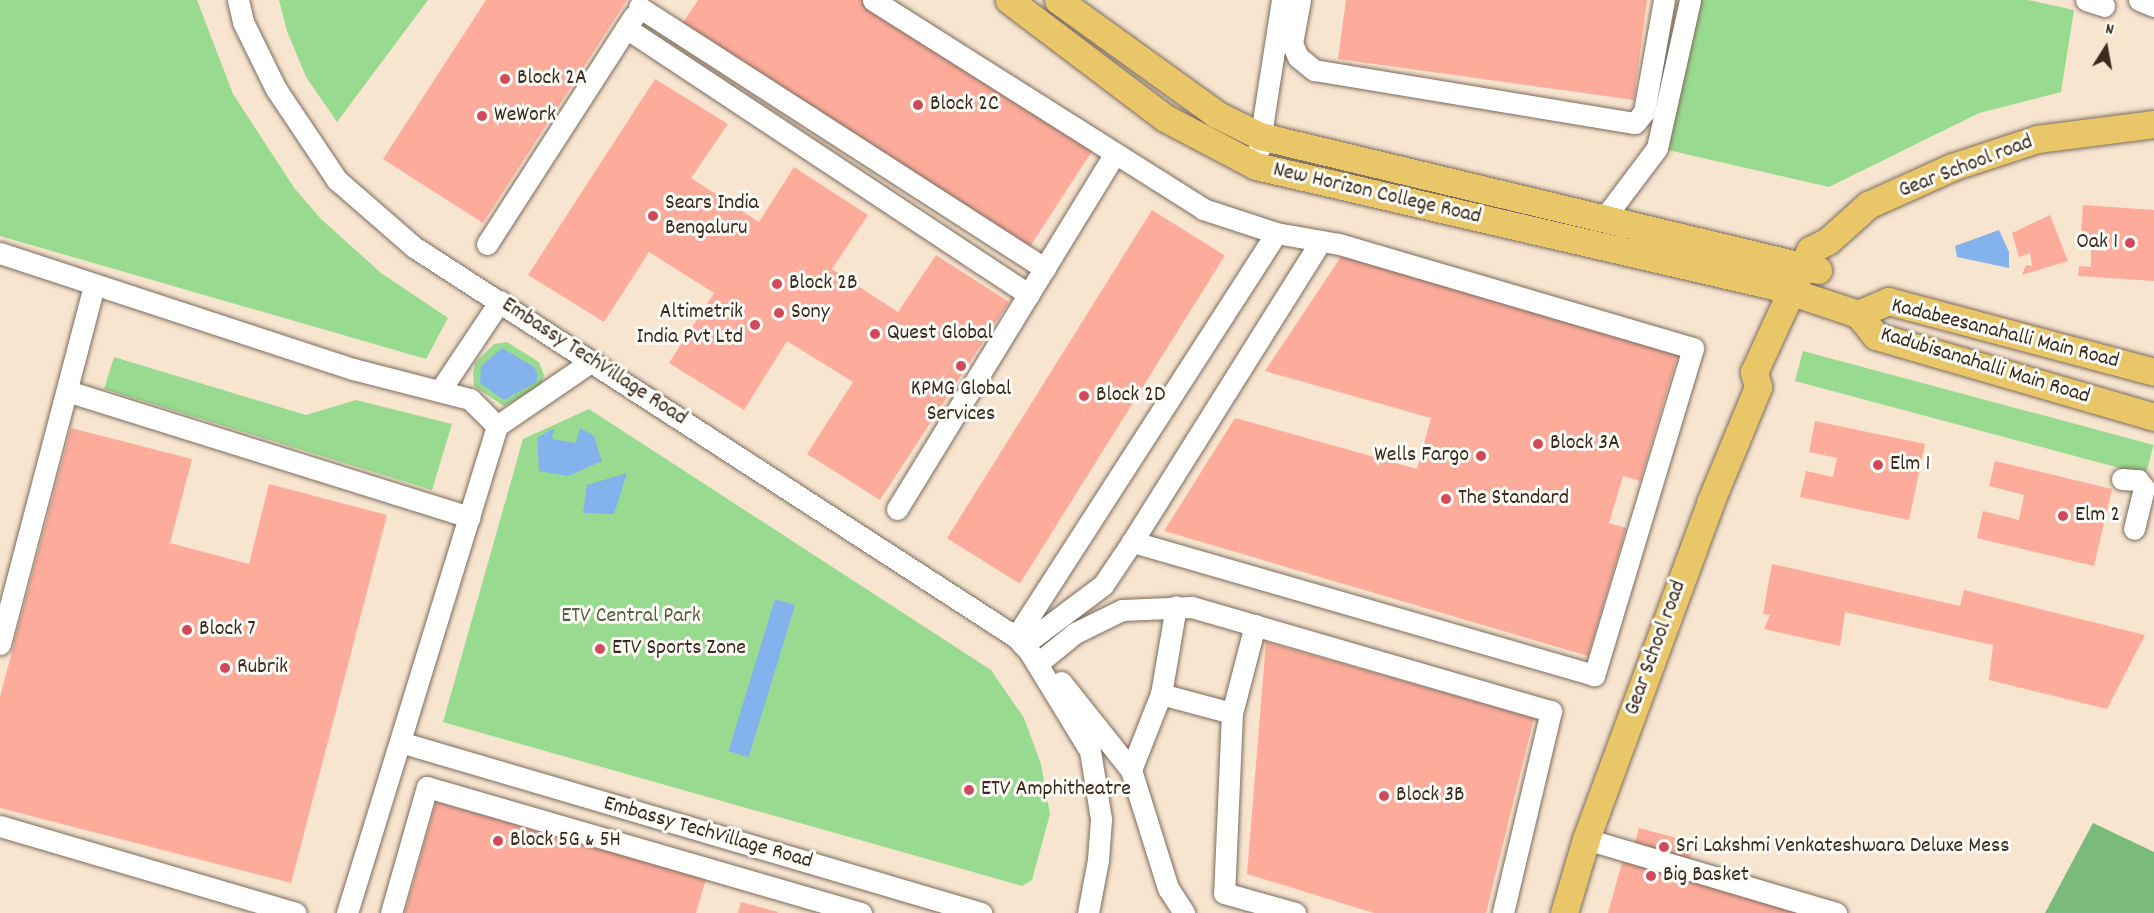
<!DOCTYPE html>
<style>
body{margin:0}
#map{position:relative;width:2154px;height:913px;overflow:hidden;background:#f7e5d0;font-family:Dekko,sans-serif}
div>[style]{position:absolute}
.green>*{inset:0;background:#99da91;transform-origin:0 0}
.forest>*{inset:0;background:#7aba7b}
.water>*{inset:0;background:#83b2ed;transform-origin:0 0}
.building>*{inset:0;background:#fdac9c;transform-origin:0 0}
.roads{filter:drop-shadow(0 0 2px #7d6b5c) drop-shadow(0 0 2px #7d6b5c)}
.minor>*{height:21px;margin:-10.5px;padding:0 10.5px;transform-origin:10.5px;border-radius:10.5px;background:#fff}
.major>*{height:27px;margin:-13.5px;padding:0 13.5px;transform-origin:13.5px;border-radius:13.5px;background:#e9c769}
.dots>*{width:16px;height:16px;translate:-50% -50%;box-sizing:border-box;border:3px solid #fdfcf7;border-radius:50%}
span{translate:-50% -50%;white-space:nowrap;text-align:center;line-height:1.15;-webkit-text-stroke:6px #fdfcf7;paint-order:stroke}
.poi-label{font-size:22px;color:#3b2a1e}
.left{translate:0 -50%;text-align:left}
.right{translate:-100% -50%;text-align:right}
.street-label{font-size:22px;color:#3b2a1e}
.park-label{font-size:22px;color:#575f40}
.north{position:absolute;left:2076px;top:18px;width:60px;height:60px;-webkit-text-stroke:4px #fdfcf7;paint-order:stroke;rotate:11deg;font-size:16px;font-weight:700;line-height:24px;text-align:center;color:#3b2a1e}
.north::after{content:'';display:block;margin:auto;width:21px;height:27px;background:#3b2a1e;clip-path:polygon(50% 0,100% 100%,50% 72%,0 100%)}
</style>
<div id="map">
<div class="green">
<div style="clip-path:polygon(0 0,197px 0,233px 94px,295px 189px,321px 219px,381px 273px,448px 318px,426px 359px,0 236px)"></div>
<div style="clip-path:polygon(279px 0,428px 0,337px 122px,306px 77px,287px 31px)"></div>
<div style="clip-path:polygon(1700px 0,2028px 0,2074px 10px,2061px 92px,1979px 113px,1829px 187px,1668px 150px)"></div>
<div style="clip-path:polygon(507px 342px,539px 362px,544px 375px,541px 386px,504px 406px,474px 386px,473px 374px,475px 363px,494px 344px)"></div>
<div style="left:1803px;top:351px;width:363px;height:31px;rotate:15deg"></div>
<div style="clip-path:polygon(114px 357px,306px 415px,356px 400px,452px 424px,432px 490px,104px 389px)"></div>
<div style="clip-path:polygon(589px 409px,991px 670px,1024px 718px,1041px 764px,1050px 814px,1032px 880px,1022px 886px,443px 722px,523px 439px)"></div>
</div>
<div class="forest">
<div style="clip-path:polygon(2093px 823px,2154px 852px,2154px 913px,2045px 913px)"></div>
</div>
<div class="water">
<div style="clip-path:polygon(1999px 230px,2009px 252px,2009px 268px,1957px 257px,1955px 246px)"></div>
<div style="clip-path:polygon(502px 348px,534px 367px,538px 375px,536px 382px,504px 400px,480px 383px,481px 366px)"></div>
<div style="clip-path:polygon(554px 428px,552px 439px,576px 443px,580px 428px,594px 436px,602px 461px,568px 476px,539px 471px,537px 438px)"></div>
<div style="clip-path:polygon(627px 473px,614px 514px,583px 513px,587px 485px)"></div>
<div style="left:775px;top:599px;width:21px;height:159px;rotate:17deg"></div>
</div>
<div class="building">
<div style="clip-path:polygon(486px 0,627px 0,483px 223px,383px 159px)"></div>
<div style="clip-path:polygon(698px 0,865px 0,1094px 148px,1029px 248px,682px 24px)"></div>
<div style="clip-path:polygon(1346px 0,1647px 0,1634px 100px,1338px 59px)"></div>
<div style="clip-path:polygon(655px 79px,728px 124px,691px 178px,759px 222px,794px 167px,868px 215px,832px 269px,898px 312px,936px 255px,1009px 302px,880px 500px,807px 454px,853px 382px,787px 341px,744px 410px,669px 363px,714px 293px,649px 252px,604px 322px,528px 275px)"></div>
<div style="clip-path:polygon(2083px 205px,2154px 210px,2154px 281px,2078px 276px,2079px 266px,2091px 267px,2091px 250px,2106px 251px,2107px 237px,2081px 235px)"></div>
<div style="left:1152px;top:210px;width:86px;height:387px;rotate:32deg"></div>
<div style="clip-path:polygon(2050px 215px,2068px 261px,2022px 275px,2026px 265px,2032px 266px,2030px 253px,2019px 257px,2012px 233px)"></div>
<div style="clip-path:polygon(1342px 255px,1678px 354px,1640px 481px,1623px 476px,1609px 523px,1626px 528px,1588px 656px,1164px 531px,1235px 418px,1417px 469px,1431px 418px,1265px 371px)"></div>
<div style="clip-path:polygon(1815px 421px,1925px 444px,1909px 520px,1800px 497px,1806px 471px,1833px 477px,1837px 458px,1809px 452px)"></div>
<div style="clip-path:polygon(71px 428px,192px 459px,170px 543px,249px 564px,269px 484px,387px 515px,291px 883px,0 808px,0 697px)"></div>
<div style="clip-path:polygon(1995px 461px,2112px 489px,2094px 566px,1977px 538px,1983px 511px,2019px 520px,2024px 495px,1989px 486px)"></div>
<div style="clip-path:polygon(1772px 564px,1960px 606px,1964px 590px,2145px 635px,2107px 709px,1989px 680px,1993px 645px,1845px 612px,1840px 646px,1764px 629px,1770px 615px,1763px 614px)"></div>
<div style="clip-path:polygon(1266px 642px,1534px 718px,1486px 913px,1374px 913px,1247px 874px)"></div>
<div style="clip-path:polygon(436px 802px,706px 879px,696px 913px,405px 913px)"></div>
<div style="left:1639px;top:828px;width:57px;height:23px;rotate:15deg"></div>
<div style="clip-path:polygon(1623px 859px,1814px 913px,1608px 913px)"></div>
<div style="clip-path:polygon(741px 902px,778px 912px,778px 913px,738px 913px)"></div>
</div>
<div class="roads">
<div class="minor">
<div style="left:238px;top:0;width:23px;rotate:77deg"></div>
<div style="left:243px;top:22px;width:75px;rotate:63.8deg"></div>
<div style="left:276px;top:89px;width:110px;rotate:56.2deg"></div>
<div style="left:337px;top:180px;width:102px;rotate:41deg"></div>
<div style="left:414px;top:247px;width:717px;rotate:32.94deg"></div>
<div style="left:1016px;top:637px;width:19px;rotate:47deg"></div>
<div style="left:1029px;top:651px;width:117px;rotate:58.6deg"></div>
<div style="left:1090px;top:751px;width:69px;rotate:80.8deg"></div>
<div style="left:1101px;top:819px;width:41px;rotate:94.2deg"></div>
<div style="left:1098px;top:860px;width:54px;rotate:100.7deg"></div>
<div style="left:873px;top:0;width:391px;rotate:32.3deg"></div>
<div style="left:1203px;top:209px;width:77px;rotate:18.2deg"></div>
<div style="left:1276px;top:233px;width:64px;rotate:9.9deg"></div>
<div style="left:1339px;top:244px;width:369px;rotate:16.4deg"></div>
<div style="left:1693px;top:348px;width:342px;rotate:106.8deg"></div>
<div style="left:1594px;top:675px;width:481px;rotate:-163.9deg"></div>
<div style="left:1132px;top:542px;width:52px;rotate:124deg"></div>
<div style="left:1103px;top:585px;width:100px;rotate:143.1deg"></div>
<div style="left:1300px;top:0;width:44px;rotate:100.5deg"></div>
<div style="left:1292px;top:43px;width:15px;rotate:67deg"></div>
<div style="left:1298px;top:57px;width:21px;rotate:39deg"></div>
<div style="left:1314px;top:70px;width:325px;rotate:9.4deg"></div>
<div style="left:1635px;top:123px;width:14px;rotate:-51deg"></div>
<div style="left:1644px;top:112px;width:114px;rotate:-79.9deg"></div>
<div style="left:2086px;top:0;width:19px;rotate:18deg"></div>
<div style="left:2139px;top:0;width:16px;rotate:22deg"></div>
<div style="left:639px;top:7px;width:483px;rotate:32.8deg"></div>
<div style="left:626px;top:28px;width:483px;rotate:33.5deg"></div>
<div style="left:1256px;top:166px;width:168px;rotate:-81.1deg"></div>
<div style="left:1602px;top:221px;width:91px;rotate:-53deg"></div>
<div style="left:1657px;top:148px;width:152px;rotate:-77.4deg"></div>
<div style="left:487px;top:244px;width:271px;rotate:-57.2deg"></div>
<div style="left:0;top:253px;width:372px;rotate:18.2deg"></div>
<div style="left:353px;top:369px;width:121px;rotate:14.4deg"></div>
<div style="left:470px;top:399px;width:38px;rotate:45deg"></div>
<div style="left:497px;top:426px;width:510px;rotate:107.12deg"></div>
<div style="left:441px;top:389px;width:106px;rotate:-56.2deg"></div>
<div style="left:67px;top:391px;width:422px;rotate:17.4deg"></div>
<div style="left:497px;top:426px;width:115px;rotate:-34.4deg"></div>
<div style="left:2122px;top:479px;width:16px;rotate:4deg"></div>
<div style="left:2138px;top:480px;width:10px;rotate:53deg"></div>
<div style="left:2144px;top:488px;width:42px;rotate:103.7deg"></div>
<div style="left:897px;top:509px;width:417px;rotate:-58.5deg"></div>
<div style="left:1132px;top:542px;width:355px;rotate:-57.9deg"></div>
<div style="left:1255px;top:625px;width:91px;rotate:104.6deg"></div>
<div style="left:1232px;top:713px;width:180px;rotate:92.5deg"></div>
<div style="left:1224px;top:893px;width:74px;rotate:15.7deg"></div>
<div style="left:1016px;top:637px;width:480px;rotate:-57.2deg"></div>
<div style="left:0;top:644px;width:370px;rotate:-75.3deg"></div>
<div style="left:1043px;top:659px;width:41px;rotate:-39.1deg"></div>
<div style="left:1075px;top:633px;width:52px;rotate:-26.1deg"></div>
<div style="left:1122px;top:610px;width:70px;rotate:-2.5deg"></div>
<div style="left:1192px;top:607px;width:374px;rotate:16.2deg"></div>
<div style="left:1551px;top:711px;width:208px;rotate:103.4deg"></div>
<div style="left:1061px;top:682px;width:112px;rotate:51.5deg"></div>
<div style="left:1131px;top:770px;width:124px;rotate:72.6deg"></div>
<div style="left:1168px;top:888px;width:30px;rotate:57deg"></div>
<div style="left:1161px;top:694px;width:89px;rotate:-80.3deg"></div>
<div style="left:400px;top:742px;width:606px;rotate:16.4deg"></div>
<div style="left:1131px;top:770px;width:82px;rotate:-68.5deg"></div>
<div style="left:1161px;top:694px;width:73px;rotate:15deg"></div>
<div style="left:0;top:826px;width:308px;rotate:16.4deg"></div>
<div style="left:1586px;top:839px;width:261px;rotate:16.5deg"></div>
<div style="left:391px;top:913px;width:131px;rotate:-74.1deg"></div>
<div style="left:427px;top:787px;width:452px;rotate:16.2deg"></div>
</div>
<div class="major">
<div style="left:1009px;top:0;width:196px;rotate:37.1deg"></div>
<div style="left:1165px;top:118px;width:103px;rotate:27.8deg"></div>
<div style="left:1256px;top:166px;width:532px;rotate:13.04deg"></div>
<div style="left:1774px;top:286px;width:89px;rotate:18.4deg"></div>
<div style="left:1858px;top:314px;width:28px;rotate:51deg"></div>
<div style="left:1876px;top:336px;width:290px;rotate:16.2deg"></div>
<div style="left:1058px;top:0;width:195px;rotate:35.8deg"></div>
<div style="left:1216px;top:114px;width:49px;rotate:26.6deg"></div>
<div style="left:1260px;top:136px;width:574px;rotate:13.5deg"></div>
<div style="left:1858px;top:314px;width:33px;rotate:-23deg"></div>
<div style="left:1888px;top:301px;width:275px;rotate:14.9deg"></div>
<div style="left:1564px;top:913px;width:77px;rotate:-73.4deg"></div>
<div style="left:1586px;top:839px;width:358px;rotate:-69.7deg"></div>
<div style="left:1710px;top:503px;width:126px;rotate:-67.5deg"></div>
<div style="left:1758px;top:387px;width:16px;rotate:-105deg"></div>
<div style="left:1754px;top:372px;width:134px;rotate:-65.3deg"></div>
<div style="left:1810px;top:250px;width:20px;rotate:-27deg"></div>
<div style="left:1828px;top:241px;width:54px;rotate:-42deg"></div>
<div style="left:1868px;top:205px;width:92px;rotate:-24.3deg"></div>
<div style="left:1952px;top:167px;width:89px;rotate:-18.2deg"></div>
<div style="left:2037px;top:139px;width:118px;rotate:-7.3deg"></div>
</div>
</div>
<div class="dots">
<div style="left:505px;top:79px;background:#d1495b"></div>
<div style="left:918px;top:105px;background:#d1495b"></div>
<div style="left:482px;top:116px;background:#d1495b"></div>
<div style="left:653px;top:216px;background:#d1495b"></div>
<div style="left:2130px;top:243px;background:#d1495b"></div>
<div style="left:777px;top:284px;background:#d1495b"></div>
<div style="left:779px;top:313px;background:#d1495b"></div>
<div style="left:755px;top:325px;background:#d1495b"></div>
<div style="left:875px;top:334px;background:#d1495b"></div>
<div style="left:961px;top:366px;background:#d1495b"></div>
<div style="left:1084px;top:396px;background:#d1495b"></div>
<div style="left:1538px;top:444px;background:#d1495b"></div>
<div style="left:1481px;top:456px;background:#d1495b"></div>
<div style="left:1878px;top:465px;background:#d1495b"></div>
<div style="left:1446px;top:499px;background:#d1495b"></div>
<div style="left:2063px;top:516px;background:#d1495b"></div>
<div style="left:187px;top:630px;background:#d1495b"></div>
<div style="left:600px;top:649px;background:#d1495b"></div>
<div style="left:225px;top:668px;background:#d1495b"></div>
<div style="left:969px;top:790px;background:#d1495b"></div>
<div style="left:1384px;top:796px;background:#d1495b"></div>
<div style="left:498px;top:841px;background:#d1495b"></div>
<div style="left:1664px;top:847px;background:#d1495b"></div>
<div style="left:1651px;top:876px;background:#d1495b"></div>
</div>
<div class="poi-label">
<span class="left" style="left:517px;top:79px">Block 2A</span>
<span class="left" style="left:930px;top:105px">Block 2C</span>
<span class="left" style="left:494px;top:116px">WeWork</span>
<span class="left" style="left:665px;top:216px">Sears India<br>Bengaluru</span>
<span class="right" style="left:2118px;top:243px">Oak 1</span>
<span class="left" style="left:789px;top:284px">Block 2B</span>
<span class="right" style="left:743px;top:325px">Altimetrik<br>India Pvt Ltd</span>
<span class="left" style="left:791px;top:313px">Sony</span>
<span class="left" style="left:887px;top:334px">Quest Global</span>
<span style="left:961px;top:402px">KPMG Global<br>Services</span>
<span class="left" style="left:1096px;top:396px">Block 2D</span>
<span class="left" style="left:1550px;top:444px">Block 3A</span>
<span class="right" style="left:1469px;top:456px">Wells Fargo</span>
<span class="left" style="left:1890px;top:465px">Elm 1</span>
<span class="left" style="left:1458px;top:499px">The Standard</span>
<span class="left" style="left:2075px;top:516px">Elm 2</span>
<span class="left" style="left:199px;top:630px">Block 7</span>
<span class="left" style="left:612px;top:649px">ETV Sports Zone</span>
<span class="left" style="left:237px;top:668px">Rubrik</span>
<span class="left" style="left:981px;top:790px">ETV Amphitheatre</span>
<span class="left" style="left:1396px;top:796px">Block 3B</span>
<span class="left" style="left:510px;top:841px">Block 5G &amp; 5H</span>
<span class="left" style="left:1676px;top:847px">Sri Lakshmi Venkateshwara Deluxe Mess</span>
<span class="left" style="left:1663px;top:876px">Big Basket</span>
</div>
<div class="street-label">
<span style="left:1966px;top:167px;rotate:-21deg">Gear School road</span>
<span style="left:1377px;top:194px;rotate:13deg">New Horizon College Road</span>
<span style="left:2005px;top:334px;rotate:14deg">Kadabeesanahalli Main Road</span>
<span style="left:594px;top:362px;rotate:33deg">Embassy TechVillage Road</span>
<span style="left:1985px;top:366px;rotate:17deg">Kadubisanahalli Main Road</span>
<span style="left:1656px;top:648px;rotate:-70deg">Gear School road</span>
<span style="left:708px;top:833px;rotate:16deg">Embassy TechVillage Road</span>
</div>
<div class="park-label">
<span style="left:631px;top:617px">ETV Central Park</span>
</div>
<div class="north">N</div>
</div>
